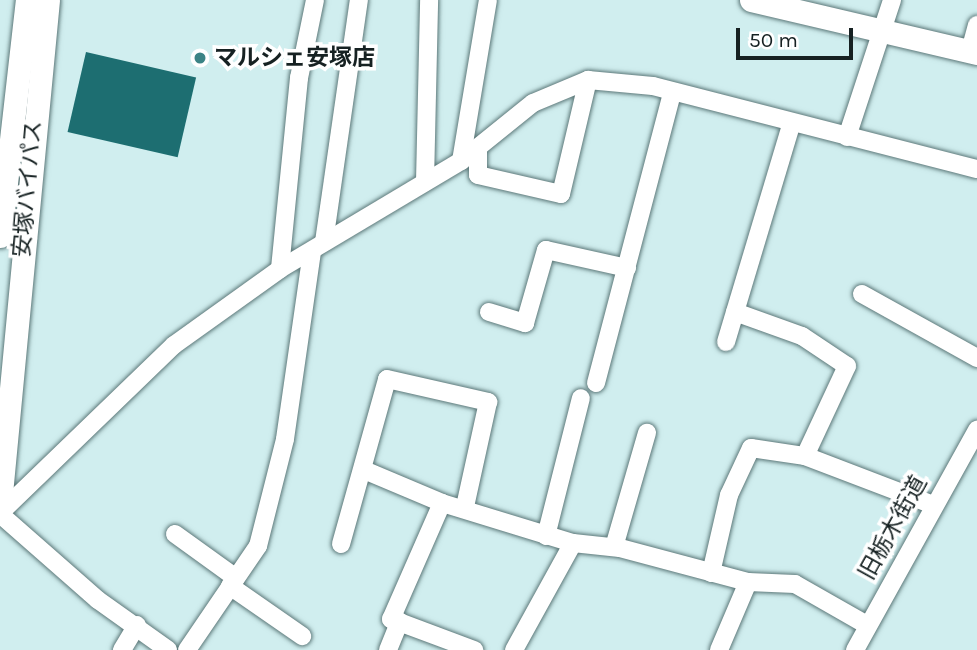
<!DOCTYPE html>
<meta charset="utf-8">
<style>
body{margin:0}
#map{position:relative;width:977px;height:650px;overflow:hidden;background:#d0eeef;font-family:Karla,"Noto Sans JP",sans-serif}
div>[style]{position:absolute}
.building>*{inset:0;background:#1d6e71;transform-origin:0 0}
.roads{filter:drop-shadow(0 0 2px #5c7879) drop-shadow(0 0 2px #5c7879)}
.minor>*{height:18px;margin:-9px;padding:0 9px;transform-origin:9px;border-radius:9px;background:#fff}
.major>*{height:23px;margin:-11.5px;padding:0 11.5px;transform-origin:11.5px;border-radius:11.5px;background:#fff}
.dots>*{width:19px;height:19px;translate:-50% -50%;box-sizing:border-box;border:4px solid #fff;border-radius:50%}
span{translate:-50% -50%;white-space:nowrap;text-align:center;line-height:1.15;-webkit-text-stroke:7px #fff;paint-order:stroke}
.poi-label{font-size:23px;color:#162122;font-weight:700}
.left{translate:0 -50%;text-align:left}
.street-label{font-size:23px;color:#162122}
.scale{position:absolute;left:736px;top:28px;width:117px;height:32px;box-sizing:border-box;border:4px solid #162122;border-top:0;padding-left:9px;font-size:21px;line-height:24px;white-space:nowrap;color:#162122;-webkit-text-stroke:5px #fff;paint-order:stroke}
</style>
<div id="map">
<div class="building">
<div style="left:86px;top:52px;width:113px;height:82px;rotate:13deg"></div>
</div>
<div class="roads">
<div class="minor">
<div style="left:315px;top:0;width:80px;rotate:101.6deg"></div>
<div style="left:299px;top:78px;width:192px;rotate:95.7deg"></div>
<div style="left:280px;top:269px;width:211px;rotate:-30.8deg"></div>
<div style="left:461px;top:161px;width:92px;rotate:-38.9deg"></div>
<div style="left:533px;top:103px;width:60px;rotate:-22.7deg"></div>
<div style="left:588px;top:80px;width:65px;rotate:5.3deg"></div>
<div style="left:653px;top:86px;width:334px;rotate:14.4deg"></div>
<div style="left:970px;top:51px;width:27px;rotate:-75deg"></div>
<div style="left:847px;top:137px;width:144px;rotate:-71.8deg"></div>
<div style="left:478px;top:150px;width:25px;rotate:90deg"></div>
<div style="left:478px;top:175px;width:85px;rotate:12.9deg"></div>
<div style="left:561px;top:194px;width:117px;rotate:-76.7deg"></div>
<div style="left:461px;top:161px;width:163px;rotate:-80.5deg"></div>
<div style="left:425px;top:182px;width:182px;rotate:-88.7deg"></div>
<div style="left:324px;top:242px;width:245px;rotate:-81.8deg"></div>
<div style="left:862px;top:294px;width:132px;rotate:29.1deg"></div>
<div style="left:489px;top:312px;width:38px;rotate:17deg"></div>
<div style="left:525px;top:323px;width:76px;rotate:-74deg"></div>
<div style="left:546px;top:250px;width:83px;rotate:12.5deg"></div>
<div style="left:735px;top:312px;width:71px;rotate:19.7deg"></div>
<div style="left:802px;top:336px;width:54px;rotate:33.7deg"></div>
<div style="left:847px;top:366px;width:99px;rotate:115deg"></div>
<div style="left:726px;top:342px;width:227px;rotate:-73.3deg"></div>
<div style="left:596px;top:383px;width:299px;rotate:-75.3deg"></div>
<div style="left:364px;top:470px;width:85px;rotate:22.9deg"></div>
<div style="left:442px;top:503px;width:137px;rotate:17deg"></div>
<div style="left:442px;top:503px;width:127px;rotate:113.7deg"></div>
<div style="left:391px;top:619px;width:89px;rotate:20.5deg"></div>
<div style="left:0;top:513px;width:242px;rotate:-44deg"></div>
<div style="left:174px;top:345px;width:130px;rotate:-35.6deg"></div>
<div style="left:0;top:514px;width:130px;rotate:41.3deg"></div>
<div style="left:98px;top:600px;width:86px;rotate:35.5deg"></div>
<div style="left:175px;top:534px;width:75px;rotate:35.8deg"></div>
<div style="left:546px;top:536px;width:142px;rotate:-75.8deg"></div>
<div style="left:341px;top:544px;width:171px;rotate:-74.4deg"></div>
<div style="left:387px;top:379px;width:104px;rotate:12.8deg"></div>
<div style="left:488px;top:402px;width:107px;rotate:102.4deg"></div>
<div style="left:614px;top:547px;width:119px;rotate:-73.9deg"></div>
<div style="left:711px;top:573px;width:80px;rotate:-77deg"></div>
<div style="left:729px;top:495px;width:52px;rotate:-64.9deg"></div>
<div style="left:751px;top:448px;width:55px;rotate:8.4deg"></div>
<div style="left:805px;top:456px;width:137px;rotate:20.9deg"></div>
<div style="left:230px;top:586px;width:88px;rotate:34.8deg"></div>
<div style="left:122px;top:650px;width:29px;rotate:-59deg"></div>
<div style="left:187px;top:650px;width:126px;rotate:-55.7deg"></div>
<div style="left:258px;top:546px;width:110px;rotate:-75.8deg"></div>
<div style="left:285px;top:439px;width:189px;rotate:-81.8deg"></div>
<div style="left:388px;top:650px;width:31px;rotate:-68deg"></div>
<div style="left:514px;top:650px;width:122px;rotate:-61.1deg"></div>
<div style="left:573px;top:543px;width:47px;rotate:6.1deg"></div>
<div style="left:620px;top:548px;width:132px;rotate:14.9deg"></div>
<div style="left:748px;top:582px;width:47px;rotate:2.4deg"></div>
<div style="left:795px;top:584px;width:83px;rotate:29.7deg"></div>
<div style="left:719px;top:650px;width:74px;rotate:-66.9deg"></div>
<div style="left:855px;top:650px;width:252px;rotate:-61deg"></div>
</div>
<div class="major">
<div style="left:751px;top:0;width:232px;rotate:13.2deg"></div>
<div style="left:0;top:236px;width:238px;rotate:-83.5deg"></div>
<div style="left:0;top:504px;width:506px;rotate:-84.56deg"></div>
</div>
</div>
<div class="dots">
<div style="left:200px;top:58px;background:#3b8385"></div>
</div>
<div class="poi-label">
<span class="left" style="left:214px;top:58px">マルシェ安塚店</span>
</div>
<div class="street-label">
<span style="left:28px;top:189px;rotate:-85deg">安塚バイパス</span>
<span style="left:893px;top:528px;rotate:-61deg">旧栃木街道</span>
</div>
<div class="scale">50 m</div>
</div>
